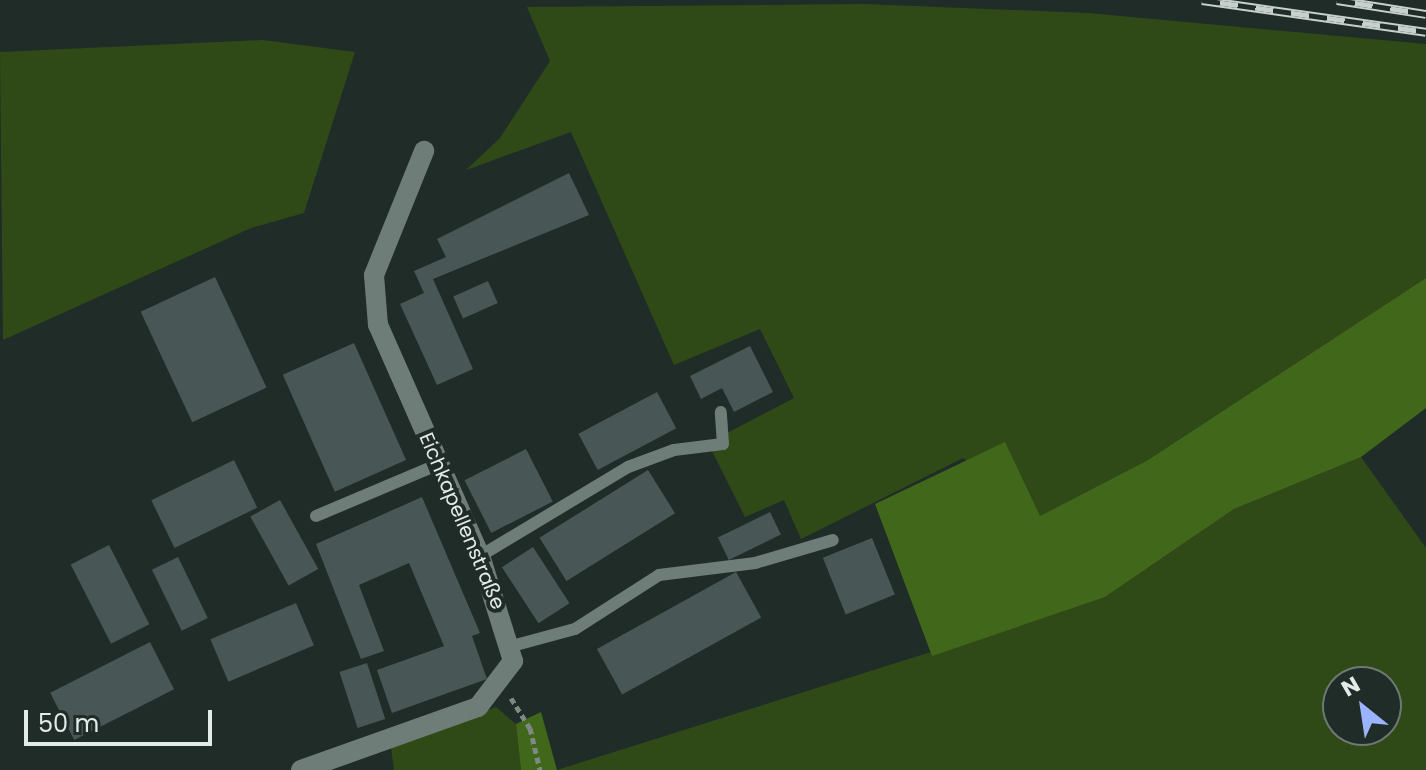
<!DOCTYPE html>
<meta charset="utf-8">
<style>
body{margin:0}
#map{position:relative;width:1426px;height:770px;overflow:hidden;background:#202c28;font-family:Poppins,sans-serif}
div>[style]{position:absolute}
.green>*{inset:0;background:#304a17}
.forest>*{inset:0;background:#41681a}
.building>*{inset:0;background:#485655;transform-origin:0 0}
.path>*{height:5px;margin-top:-2.5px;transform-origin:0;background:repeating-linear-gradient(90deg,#7e8884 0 6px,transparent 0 10px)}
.lane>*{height:12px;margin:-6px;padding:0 6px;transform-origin:6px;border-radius:6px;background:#6f7d78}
.street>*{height:20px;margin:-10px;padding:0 10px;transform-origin:10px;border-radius:10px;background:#6f7d78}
.rail>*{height:9px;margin-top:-4.5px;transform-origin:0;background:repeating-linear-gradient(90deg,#202c28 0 18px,#c7d0cc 0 36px);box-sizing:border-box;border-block:2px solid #c7d0cc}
span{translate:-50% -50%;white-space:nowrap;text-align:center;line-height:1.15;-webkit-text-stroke:8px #202c28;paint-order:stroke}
.street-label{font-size:20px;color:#e3ebe8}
.north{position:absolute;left:1322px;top:666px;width:80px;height:80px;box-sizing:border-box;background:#202c28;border:2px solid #6e7875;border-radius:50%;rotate:330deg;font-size:22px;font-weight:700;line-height:32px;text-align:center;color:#e3ebe8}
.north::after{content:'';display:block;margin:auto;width:28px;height:36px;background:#9bb4fd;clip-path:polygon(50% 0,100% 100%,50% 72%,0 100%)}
.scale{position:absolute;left:24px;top:710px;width:188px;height:36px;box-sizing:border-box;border:4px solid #e3ebe8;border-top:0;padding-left:10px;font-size:24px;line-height:28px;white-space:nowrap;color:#e3ebe8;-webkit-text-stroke:6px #202c28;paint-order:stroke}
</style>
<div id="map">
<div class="green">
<div style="clip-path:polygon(864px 4px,1088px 13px,1426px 44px,1426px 278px,1148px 460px,1040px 516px,963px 458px,801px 539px,784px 500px,745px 517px,708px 443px,794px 398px,760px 329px,674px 365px,571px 132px,466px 170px,500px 138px,550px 61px,527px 7px)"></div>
<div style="clip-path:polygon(263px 40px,355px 52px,304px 213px,251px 228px,3px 340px,0 52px)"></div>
<div style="clip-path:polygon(evenodd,1361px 457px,1426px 548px,1426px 770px,557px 770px,1105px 597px,1234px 509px,1361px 457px,1338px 682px,1386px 682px,1386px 730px,1338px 730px,1338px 682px)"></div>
<div style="clip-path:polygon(496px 707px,516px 724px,521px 770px,394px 770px,391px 747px)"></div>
</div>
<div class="forest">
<div style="clip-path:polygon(1426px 278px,1426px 408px,1361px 457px,1234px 509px,1105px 597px,932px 656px,875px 504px,1005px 442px,1040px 516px,1148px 460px)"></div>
<div style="clip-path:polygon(541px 712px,557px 770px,521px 770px,516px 724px)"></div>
</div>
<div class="building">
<div style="clip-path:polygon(569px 173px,589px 215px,433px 279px,473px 369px,437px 385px,400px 304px,424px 293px,414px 271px,446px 257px,437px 239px)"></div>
<div style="left:215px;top:277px;width:122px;height:82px;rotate:65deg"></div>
<div style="left:488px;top:281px;width:24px;height:38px;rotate:66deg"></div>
<div style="left:354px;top:343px;width:128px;height:78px;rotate:66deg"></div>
<div style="clip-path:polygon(750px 346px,773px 392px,734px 412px,722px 388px,701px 399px,690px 376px)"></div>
<div style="left:657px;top:392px;width:41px;height:89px;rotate:62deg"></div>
<div style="left:526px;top:449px;width:59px;height:69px;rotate:63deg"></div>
<div style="left:234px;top:460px;width:53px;height:92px;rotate:64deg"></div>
<div style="left:648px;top:470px;width:51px;height:128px;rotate:58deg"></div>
<div style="clip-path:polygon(422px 497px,480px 633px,472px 636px,487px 679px,392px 713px,377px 670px,444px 646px,409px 563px,359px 585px,384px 651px,361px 659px,316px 544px)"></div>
<div style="left:280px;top:500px;width:79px;height:34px;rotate:61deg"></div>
<div style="left:770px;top:512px;width:25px;height:58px;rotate:64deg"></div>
<div style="left:872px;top:538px;width:61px;height:53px;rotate:68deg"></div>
<div style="left:109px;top:545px;width:89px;height:43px;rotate:63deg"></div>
<div style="left:533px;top:547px;width:67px;height:37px;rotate:57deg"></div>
<div style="left:178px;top:557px;width:68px;height:29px;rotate:64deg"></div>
<div style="left:736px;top:572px;width:52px;height:159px;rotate:61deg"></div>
<div style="left:296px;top:603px;width:46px;height:93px;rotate:67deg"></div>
<div style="left:150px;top:642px;width:53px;height:112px;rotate:63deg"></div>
<div style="left:367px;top:663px;width:59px;height:29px;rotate:72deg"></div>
</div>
<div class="path">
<div style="left:511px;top:698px;width:36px;rotate:58deg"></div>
<div style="left:530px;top:728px;width:43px;rotate:76.6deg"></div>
</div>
<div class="lane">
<div style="left:316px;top:516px;width:134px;rotate:-22.9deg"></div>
<div style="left:480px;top:556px;width:173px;rotate:-31deg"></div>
<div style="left:628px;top:467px;width:49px;rotate:-20.3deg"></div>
<div style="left:674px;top:450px;width:49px;rotate:-7deg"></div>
<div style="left:723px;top:444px;width:32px;rotate:-94deg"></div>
<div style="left:512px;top:646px;width:65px;rotate:-15.1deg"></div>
<div style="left:575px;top:629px;width:100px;rotate:-32.7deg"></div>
<div style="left:659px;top:575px;width:97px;rotate:-7.1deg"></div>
<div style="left:755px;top:563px;width:81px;rotate:-16.4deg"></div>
</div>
<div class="street">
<div style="left:301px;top:770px;width:188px;rotate:-19.6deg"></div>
<div style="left:478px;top:707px;width:58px;rotate:-52.7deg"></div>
<div style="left:513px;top:661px;width:110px;rotate:-107.4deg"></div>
<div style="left:480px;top:556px;width:253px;rotate:-113.8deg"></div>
<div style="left:378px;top:325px;width:50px;rotate:-94.6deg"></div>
<div style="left:374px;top:275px;width:134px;rotate:-68deg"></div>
</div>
<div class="rail">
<div style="left:1202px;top:0;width:226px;rotate:8.1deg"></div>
<div style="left:1337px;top:0;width:90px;rotate:8.9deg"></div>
</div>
<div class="street-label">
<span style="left:462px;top:521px;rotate:67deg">Eichkapellenstraße</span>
</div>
<div class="north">N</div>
<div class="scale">50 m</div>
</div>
